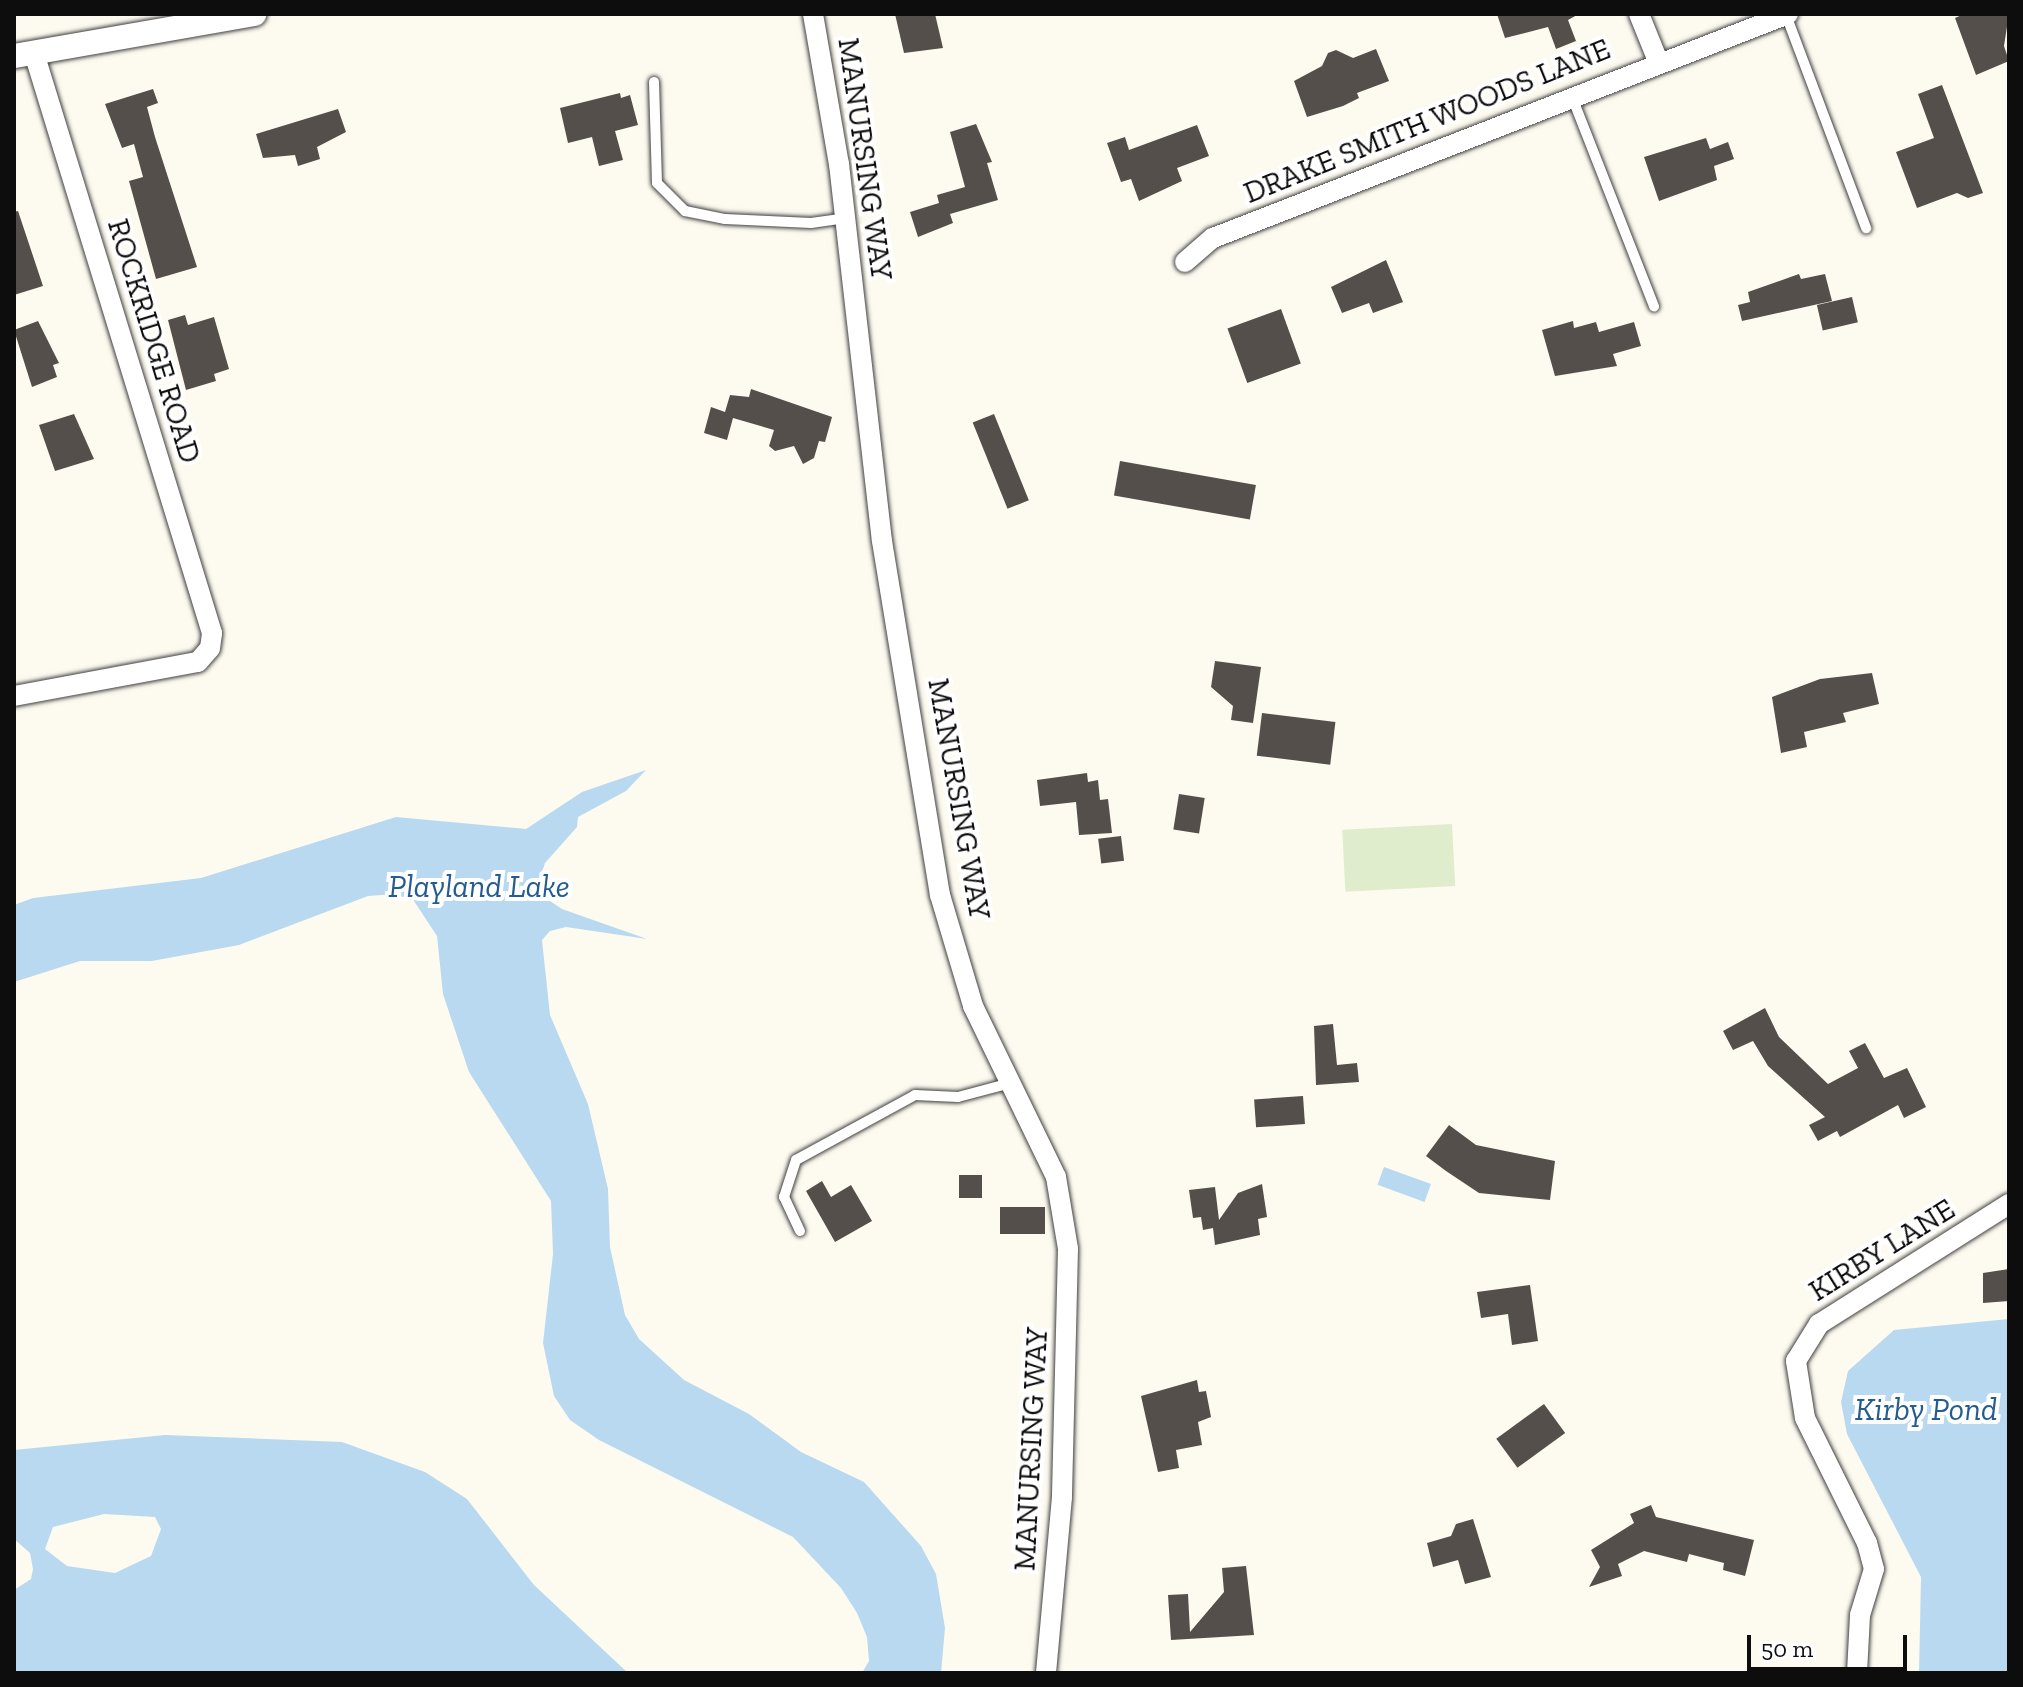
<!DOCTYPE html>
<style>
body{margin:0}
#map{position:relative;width:2023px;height:1687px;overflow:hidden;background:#fdfbf0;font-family:"Zilla Slab",serif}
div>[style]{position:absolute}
.pitch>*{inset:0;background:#e0edcd;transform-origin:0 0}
.water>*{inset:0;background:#b9d9f0;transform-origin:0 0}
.building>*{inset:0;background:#554f4b;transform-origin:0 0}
.roads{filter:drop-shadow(0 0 2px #404040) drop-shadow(0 0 2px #404040)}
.service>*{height:10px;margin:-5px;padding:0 5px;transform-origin:5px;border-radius:5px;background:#fff}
.minor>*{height:20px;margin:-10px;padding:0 10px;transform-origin:10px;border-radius:10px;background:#fff}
.tertiary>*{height:24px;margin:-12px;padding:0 12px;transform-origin:12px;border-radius:12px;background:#fff}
span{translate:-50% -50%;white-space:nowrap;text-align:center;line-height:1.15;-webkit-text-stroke:8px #fff;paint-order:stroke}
.street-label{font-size:30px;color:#0d0d0d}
.water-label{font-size:32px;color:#245c92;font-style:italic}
.frame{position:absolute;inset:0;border:16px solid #0d0d0d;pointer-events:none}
.scale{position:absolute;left:1747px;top:1635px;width:160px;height:36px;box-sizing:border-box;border:4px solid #0d0d0d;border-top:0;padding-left:10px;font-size:24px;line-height:28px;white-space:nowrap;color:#0d0d0d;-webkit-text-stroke:6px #fff;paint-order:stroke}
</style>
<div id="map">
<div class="pitch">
<div style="left:1452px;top:824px;width:62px;height:110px;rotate:87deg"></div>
</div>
<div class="water">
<div style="clip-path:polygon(646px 770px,626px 791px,578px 817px,577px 827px,545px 863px,538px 884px,547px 899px,562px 909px,647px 939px,566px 927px,550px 931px,542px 940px,550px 1015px,588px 1104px,608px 1189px,610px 1247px,625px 1315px,639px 1339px,684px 1380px,749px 1414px,801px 1452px,864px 1482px,921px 1546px,936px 1574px,945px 1628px,941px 1673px,862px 1673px,869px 1661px,867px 1637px,857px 1613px,841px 1588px,793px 1537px,599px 1440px,570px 1420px,554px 1396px,543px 1343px,553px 1254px,551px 1201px,469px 1072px,443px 994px,437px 936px,414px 901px,395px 894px,368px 896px,239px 945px,152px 961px,80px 961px,14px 982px,14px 905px,33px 898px,201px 878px,396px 817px,526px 829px,582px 792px)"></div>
<div style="left:1384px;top:1167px;width:50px;height:19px;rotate:20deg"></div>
<div style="clip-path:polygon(2009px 1319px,2009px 1673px,1919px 1673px,1921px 1577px,1847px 1434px,1841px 1402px,1848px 1371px,1894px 1330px)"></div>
<div style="clip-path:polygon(evenodd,165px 1435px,342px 1442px,425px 1472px,467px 1499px,534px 1585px,628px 1673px,14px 1673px,14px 1590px,31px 1579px,33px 1569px,30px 1553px,14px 1539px,14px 1450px,165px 1435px,104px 1514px,155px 1517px,161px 1529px,151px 1556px,115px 1573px,67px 1566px,45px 1549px,53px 1527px,104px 1514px)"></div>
</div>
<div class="building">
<div style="clip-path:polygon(895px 14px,935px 14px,943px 48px,904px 53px)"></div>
<div style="clip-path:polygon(1497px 14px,1579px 14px,1568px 20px,1576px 41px,1556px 49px,1548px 27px,1505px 38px)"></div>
<div style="clip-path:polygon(1964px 14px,2009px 14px,2004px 46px,2009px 61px,1976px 75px,1955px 18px)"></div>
<div style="clip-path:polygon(1376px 49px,1389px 81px,1357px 93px,1359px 98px,1343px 106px,1307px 117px,1294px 81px,1322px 66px,1328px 53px,1336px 50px,1353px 58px)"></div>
<div style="clip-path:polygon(1942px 85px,1983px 193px,1968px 198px,1957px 193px,1917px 208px,1896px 152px,1934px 138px,1918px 94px)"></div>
<div style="clip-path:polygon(153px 89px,158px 103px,147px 107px,155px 137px,197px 267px,156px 279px,129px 181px,143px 177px,134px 144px,122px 148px,105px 104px)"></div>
<div style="clip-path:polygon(620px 93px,621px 98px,630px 95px,638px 125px,615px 131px,623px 160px,599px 166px,592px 137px,568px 143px,560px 108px)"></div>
<div style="clip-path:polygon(338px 109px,346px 132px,317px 147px,320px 159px,298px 166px,295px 155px,263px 158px,256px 134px)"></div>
<div style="clip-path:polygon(976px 124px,992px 162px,987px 163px,998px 200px,950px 214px,953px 223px,918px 237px,910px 212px,939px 203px,937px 195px,965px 187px,950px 132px)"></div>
<div style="clip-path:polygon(1197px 125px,1209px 156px,1177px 168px,1182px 181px,1139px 201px,1131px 179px,1121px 182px,1107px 143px,1125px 137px,1129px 150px)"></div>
<div style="clip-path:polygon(1706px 138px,1710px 149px,1728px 142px,1734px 159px,1714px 166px,1717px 180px,1659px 201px,1644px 157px)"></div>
<div style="clip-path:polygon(18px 211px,43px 286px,14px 295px,14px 212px)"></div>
<div style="clip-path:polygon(1386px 260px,1403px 302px,1373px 313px,1369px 303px,1342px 313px,1331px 287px)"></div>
<div style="clip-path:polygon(1799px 274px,1801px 279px,1825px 274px,1832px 301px,1742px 321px,1738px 305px,1750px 302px,1748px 292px)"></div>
<div style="left:1852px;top:297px;width:26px;height:36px;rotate:77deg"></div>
<div style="left:1281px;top:309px;width:58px;height:57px;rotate:70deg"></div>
<div style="clip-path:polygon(185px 315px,188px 325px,214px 317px,229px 369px,214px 374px,216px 381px,186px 390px,168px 320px)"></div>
<div style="clip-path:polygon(38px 321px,59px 363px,53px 365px,57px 377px,32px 387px,14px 330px)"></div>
<div style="clip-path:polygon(1573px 321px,1574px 328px,1596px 322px,1599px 332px,1634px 322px,1641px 346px,1613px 354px,1617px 366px,1555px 376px,1542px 330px)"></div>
<div style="clip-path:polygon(751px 389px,832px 417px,825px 442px,819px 441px,814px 458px,803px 464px,794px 446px,775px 451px,769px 446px,774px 430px,733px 418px,727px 440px,704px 433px,711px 407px,725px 412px,730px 395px,749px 397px)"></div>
<div style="clip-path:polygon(74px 414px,94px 459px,55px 471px,39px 425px)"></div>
<div style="left:994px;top:414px;width:93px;height:23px;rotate:68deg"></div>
<div style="left:1120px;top:461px;width:138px;height:35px;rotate:10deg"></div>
<div style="clip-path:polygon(1215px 661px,1261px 667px,1253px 723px,1231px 720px,1233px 706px,1211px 687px)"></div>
<div style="clip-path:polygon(1872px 673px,1879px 704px,1843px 713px,1846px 722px,1804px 732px,1807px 747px,1781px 753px,1772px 697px,1820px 679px)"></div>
<div style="left:1262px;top:713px;width:74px;height:43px;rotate:7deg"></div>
<div style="clip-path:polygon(1087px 773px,1088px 782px,1098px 780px,1100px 800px,1108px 799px,1112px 833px,1079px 835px,1076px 802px,1040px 806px,1037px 780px)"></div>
<div style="left:1179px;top:794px;width:26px;height:36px;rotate:9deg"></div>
<div style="left:1121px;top:836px;width:25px;height:23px;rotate:83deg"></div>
<div style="clip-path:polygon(1765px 1008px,1779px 1037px,1828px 1084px,1858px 1068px,1849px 1051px,1865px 1043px,1884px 1078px,1907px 1068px,1926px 1107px,1904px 1118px,1898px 1105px,1840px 1137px,1837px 1131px,1818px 1141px,1809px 1125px,1825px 1117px,1768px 1066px,1753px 1041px,1733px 1050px,1723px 1031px)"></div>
<div style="clip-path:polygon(1333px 1024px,1337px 1065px,1357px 1063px,1359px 1082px,1316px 1085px,1314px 1026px)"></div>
<div style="left:1303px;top:1096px;width:28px;height:49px;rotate:86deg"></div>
<div style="clip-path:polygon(1449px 1125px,1476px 1145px,1555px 1161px,1550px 1200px,1479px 1193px,1446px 1171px,1426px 1156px)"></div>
<div style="left:959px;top:1175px;width:23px;height:23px"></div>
<div style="clip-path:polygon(822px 1181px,831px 1197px,851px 1185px,872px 1221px,835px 1242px,806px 1191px)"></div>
<div style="clip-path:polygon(1262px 1184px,1267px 1217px,1258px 1219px,1260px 1235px,1215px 1245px,1213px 1228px,1203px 1230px,1201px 1217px,1193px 1218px,1189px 1190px,1215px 1187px,1219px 1220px,1238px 1193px)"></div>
<div style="left:1000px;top:1207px;width:45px;height:27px"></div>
<div style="clip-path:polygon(2009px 1269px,2009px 1301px,1983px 1303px,1983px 1273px)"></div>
<div style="clip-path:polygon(1530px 1285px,1538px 1341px,1512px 1345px,1508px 1314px,1481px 1318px,1477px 1292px)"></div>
<div style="clip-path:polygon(1197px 1380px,1199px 1392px,1206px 1391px,1211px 1417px,1198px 1422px,1202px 1445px,1176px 1450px,1179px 1468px,1158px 1472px,1141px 1396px)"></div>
<div style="left:1544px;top:1404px;width:36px;height:59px;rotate:54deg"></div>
<div style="clip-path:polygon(1651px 1505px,1656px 1517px,1754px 1540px,1745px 1576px,1723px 1570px,1724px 1563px,1689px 1554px,1687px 1562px,1644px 1551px,1618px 1564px,1622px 1576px,1589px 1587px,1600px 1567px,1591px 1550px,1634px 1523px,1630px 1514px)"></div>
<div style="clip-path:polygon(1473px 1519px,1491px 1577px,1465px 1584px,1458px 1560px,1433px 1567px,1427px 1543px,1451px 1536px,1456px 1524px)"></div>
<div style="clip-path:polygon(1246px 1566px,1254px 1635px,1171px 1640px,1168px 1595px,1188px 1594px,1190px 1632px,1224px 1592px,1222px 1568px)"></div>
</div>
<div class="roads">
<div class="service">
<div style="left:1786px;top:15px;width:228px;rotate:69.4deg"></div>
<div style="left:654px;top:82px;width:101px;rotate:88.3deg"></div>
<div style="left:657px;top:183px;width:40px;rotate:45deg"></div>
<div style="left:685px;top:211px;width:41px;rotate:11.3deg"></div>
<div style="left:725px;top:219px;width:86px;rotate:2.7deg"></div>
<div style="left:811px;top:223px;width:35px;rotate:-8deg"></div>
<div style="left:1572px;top:97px;width:225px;rotate:68.6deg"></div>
<div style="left:800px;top:1231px;width:38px;rotate:-115deg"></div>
<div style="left:784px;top:1197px;width:39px;rotate:-72deg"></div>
<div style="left:796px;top:1160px;width:136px;rotate:-28.6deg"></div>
<div style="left:915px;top:1095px;width:43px;rotate:2.7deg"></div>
<div style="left:958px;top:1097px;width:55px;rotate:-14.8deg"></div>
</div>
<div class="minor">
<div style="left:813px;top:14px;width:152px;rotate:80.2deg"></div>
<div style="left:839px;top:164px;width:379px;rotate:83.5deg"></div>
<div style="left:882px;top:541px;width:359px;rotate:80.7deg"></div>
<div style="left:940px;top:895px;width:116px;rotate:73.4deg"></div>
<div style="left:973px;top:1006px;width:190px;rotate:64.1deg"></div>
<div style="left:1056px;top:1177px;width:73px;rotate:80.5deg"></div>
<div style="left:1068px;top:1249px;width:248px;rotate:91.4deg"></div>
<div style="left:1062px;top:1497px;width:177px;rotate:95.2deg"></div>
<div style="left:1639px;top:14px;width:51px;rotate:68deg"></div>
<div style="left:1185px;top:262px;width:37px;rotate:-41deg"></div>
<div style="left:1213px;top:238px;width:617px;rotate:-21.28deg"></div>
<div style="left:14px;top:696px;width:187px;rotate:-10.5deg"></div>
<div style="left:198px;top:662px;width:18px;rotate:-49deg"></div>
<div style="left:210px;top:648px;width:15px;rotate:-82deg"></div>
<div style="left:212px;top:633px;width:607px;rotate:-107.06deg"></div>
<div style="left:1857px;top:1673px;width:58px;rotate:-87deg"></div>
<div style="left:1860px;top:1615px;width:48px;rotate:-73.1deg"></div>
<div style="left:1874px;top:1569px;width:27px;rotate:-105deg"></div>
<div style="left:1867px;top:1543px;width:140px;rotate:-116.4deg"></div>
<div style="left:1805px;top:1418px;width:58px;rotate:-99deg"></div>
<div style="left:1796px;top:1361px;width:44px;rotate:-58.1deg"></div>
<div style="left:1819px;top:1324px;width:225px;rotate:-32.3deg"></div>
</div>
<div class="tertiary">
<div style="left:14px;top:56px;width:244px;rotate:-9.9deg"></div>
</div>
</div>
<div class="street-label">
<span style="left:1427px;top:121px;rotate:-22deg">DRAKE SMITH WOODS LANE</span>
<span style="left:865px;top:159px;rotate:82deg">MANURSING WAY</span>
<span style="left:154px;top:341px;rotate:73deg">ROCKRIDGE ROAD</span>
<span style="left:959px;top:799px;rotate:80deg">MANURSING WAY</span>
<span style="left:1882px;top:1250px;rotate:-32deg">KIRBY LANE</span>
<span style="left:1031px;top:1449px;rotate:-87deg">MANURSING WAY</span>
</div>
<div class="water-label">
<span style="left:479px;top:886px">Playland Lake</span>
<span style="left:1926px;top:1409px">Kirby Pond</span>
</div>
<div class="frame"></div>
<div class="scale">50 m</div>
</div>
